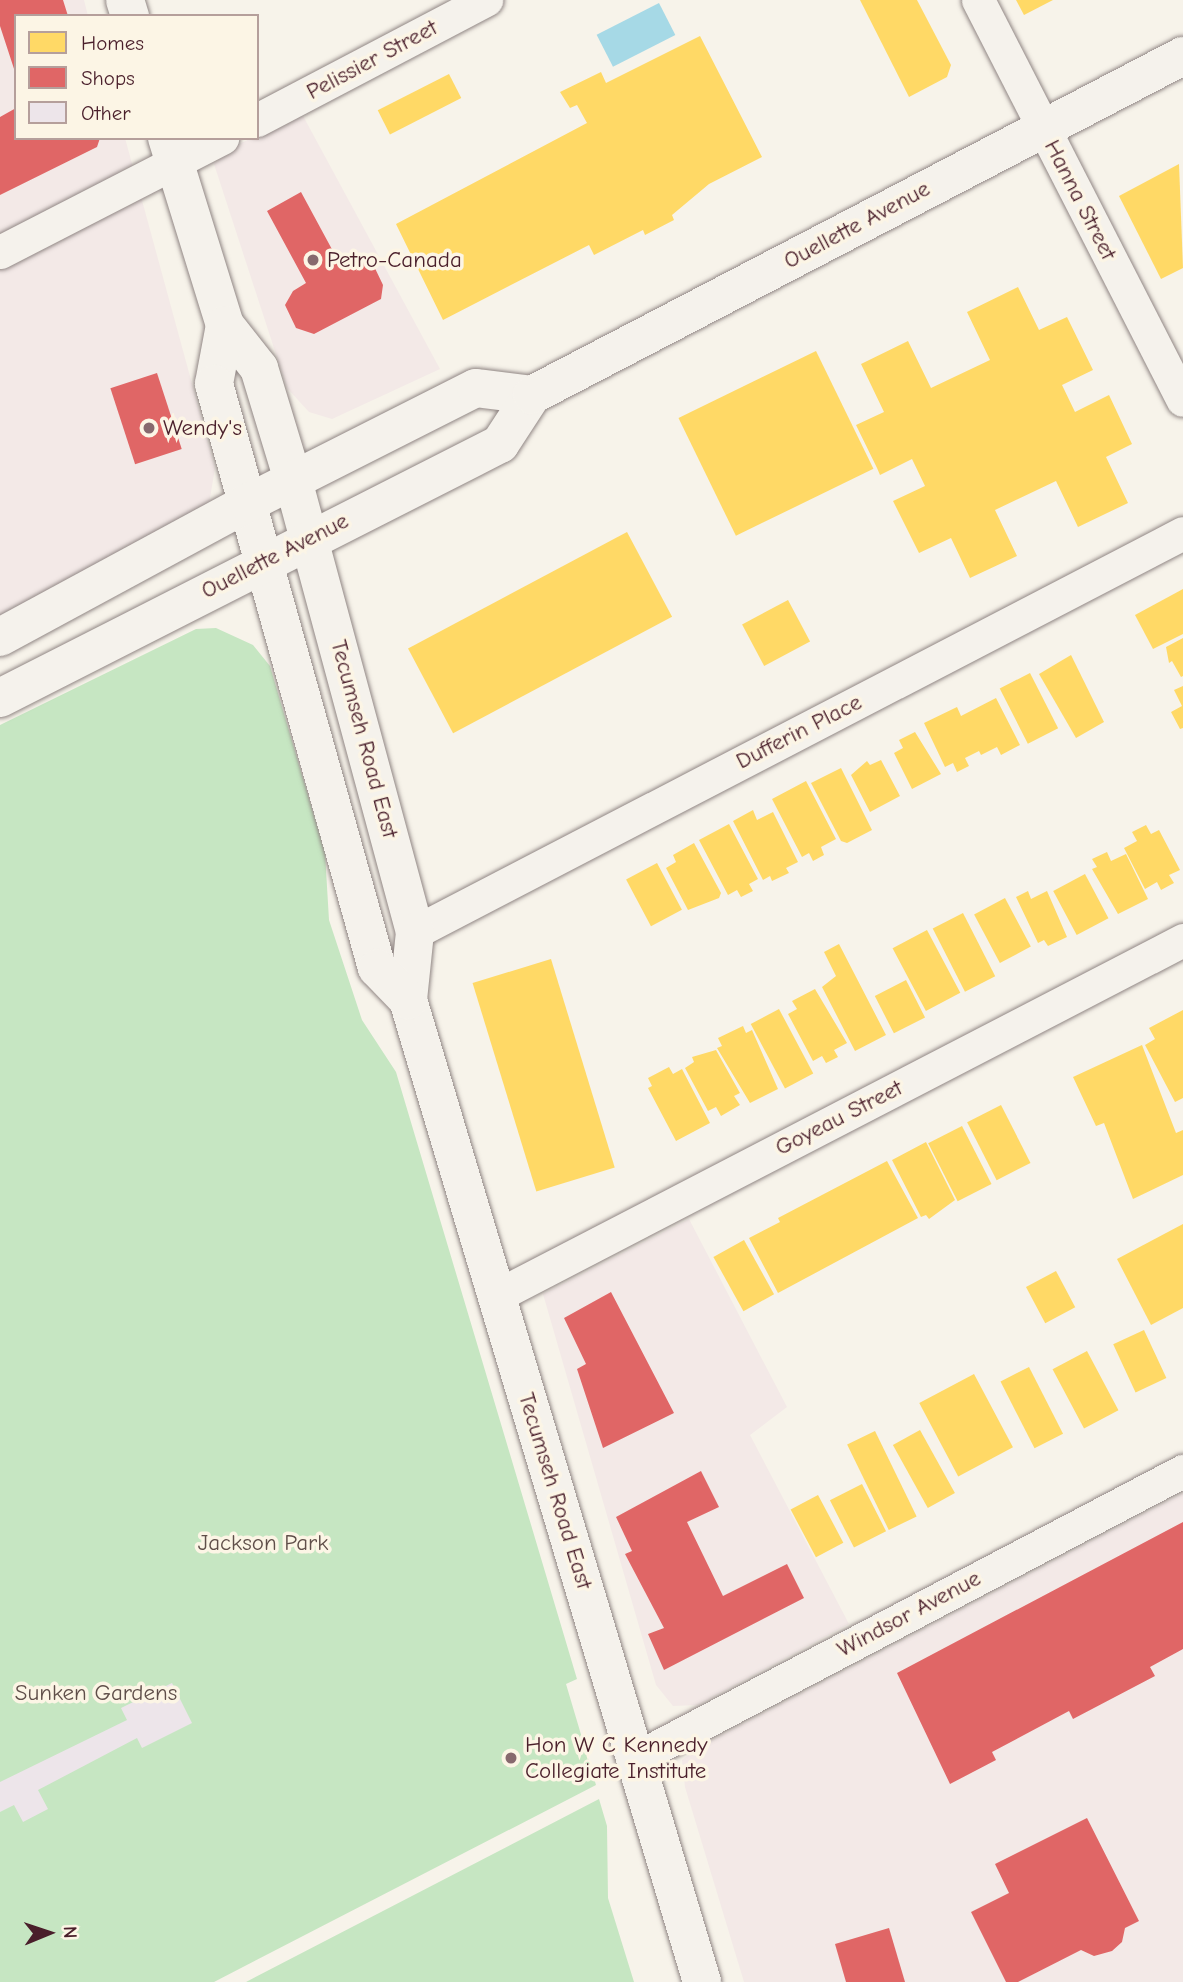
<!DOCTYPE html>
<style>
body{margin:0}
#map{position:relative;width:1183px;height:1982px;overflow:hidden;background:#f7f3ea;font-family:"Comic Neue",sans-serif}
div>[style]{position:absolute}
.built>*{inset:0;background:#f3e9e7}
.green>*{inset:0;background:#c6e6c2}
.water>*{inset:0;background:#a6d9e6;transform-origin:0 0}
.homes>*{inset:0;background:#ffd966;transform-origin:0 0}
.shops>*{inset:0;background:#e06666;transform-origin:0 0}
.building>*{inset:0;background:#ede5ea}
.roads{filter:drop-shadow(0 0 2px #908684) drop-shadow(0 0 2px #908684)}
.street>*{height:33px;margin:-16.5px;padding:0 16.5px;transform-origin:16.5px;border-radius:16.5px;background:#f5f2ec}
.secondary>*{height:38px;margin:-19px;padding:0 19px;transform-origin:19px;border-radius:19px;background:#f5f2ec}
.primary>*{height:38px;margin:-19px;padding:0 19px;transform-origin:19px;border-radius:19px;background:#f5f2ec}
.dots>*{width:19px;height:19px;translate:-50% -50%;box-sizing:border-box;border:4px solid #fcf5e5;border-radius:50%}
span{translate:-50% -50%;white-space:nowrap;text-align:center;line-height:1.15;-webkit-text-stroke:7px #fcf5e5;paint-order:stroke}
.street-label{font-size:23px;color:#4a1f2b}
.poi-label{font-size:23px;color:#4a1f2b}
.left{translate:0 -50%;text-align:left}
.park-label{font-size:23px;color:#5f4e49}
.legend{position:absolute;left:14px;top:14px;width:245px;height:126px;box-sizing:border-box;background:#fcf5e5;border:2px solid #b59f9b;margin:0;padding:9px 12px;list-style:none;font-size:21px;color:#4a1f2b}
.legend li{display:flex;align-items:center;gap:14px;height:35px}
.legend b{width:35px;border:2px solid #b59f9b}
.north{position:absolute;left:14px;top:1898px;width:70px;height:70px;-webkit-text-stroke:5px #fcf5e5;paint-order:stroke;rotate:88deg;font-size:19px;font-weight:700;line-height:28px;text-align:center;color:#4a1f2b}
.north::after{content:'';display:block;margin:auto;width:24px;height:32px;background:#4a1f2b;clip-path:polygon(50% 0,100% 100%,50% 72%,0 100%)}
</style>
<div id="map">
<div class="built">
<div style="clip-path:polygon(0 0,84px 0,88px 16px,16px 16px,16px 138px,125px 138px,215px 468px,209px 504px,0 618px)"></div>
<div style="clip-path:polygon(302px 114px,440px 369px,332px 419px,309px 412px,287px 388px,214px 164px,237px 145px)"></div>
<div style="clip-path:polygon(689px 1219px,787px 1407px,750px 1435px,849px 1624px,698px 1705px,673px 1706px,656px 1685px,543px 1294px)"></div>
<div style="clip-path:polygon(1183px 1493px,1183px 1982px,744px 1982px,685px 1787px,682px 1760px,701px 1746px)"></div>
</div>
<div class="green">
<div style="clip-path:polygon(216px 628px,253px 645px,270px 666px,325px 853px,329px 920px,362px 1020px,396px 1072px,577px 1679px,566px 1684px,596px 1785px,214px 1982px,0 1982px,0 725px,196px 629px)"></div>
<div style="clip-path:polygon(599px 1799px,607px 1826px,608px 1898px,634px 1982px,246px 1982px)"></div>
</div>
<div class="water">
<div style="left:659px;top:3px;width:36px;height:70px;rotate:63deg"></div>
</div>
<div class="homes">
<div style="clip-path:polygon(860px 0,917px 0,951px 65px,947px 77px,909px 97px)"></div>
<div style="clip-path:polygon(1016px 0,1053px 0,1024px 15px)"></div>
<div style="clip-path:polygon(700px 36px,762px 157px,709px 184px,672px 215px,674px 220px,645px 235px,643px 230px,594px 255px,589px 245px,443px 320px,396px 224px,587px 123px,577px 105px,570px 108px,560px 92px,601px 72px,606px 83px)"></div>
<div style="left:449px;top:74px;width:27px;height:80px;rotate:63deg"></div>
<div style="clip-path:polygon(1179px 164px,1183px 268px,1161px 279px,1119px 196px)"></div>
<div style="clip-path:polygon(1018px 287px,1039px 330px,1067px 317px,1093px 370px,1062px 385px,1075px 412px,1109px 395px,1132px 444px,1106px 457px,1128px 503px,1078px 527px,1056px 481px,995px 510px,1017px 556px,970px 578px,951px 538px,919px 553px,893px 501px,925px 486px,912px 459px,880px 475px,877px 468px,856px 425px,884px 412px,861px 364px,908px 341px,931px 388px,990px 360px,967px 312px)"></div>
<div style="left:816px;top:351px;width:131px;height:153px;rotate:64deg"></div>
<div style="left:627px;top:532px;width:96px;height:248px;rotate:62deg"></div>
<div style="clip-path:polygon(1183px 589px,1183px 634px,1153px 649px,1135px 615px)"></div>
<div style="left:788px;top:600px;width:47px;height:52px;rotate:62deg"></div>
<div style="clip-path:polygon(1183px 638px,1183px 676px,1181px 677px,1172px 661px,1169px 663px,1166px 647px)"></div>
<div style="clip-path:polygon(1071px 655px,1104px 722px,1076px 738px,1039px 674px)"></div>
<div style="left:1030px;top:673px;width:62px;height:34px;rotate:63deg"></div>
<div style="clip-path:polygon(1183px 686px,1183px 728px,1180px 729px,1171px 712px,1182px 706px,1174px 690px)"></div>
<div style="clip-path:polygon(996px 698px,1020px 745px,1001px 755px,997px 747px,981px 755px,979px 751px,965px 758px,969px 766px,957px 772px,953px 763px,945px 767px,924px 723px,957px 707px,961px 716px)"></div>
<div style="clip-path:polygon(915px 732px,941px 774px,912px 789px,894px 753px,903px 748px,899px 740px)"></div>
<div style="clip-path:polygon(881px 760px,900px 796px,870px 812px,851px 775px,867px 761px,870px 765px)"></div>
<div style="clip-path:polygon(841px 768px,872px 830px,847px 843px,841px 841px,811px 783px)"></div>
<div style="clip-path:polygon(806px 781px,836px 839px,821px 847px,824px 855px,813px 861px,809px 853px,802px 857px,772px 799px)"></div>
<div style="clip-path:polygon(753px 810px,757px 820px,773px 812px,798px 862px,786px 868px,789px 873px,772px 881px,770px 876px,763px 880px,733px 821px)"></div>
<div style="clip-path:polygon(729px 824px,758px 879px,749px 884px,753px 891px,741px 897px,737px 890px,728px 895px,699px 840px)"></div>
<div style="clip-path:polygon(1146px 825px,1151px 834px,1159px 830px,1180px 870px,1169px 875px,1174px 883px,1161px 890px,1157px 882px,1145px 889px,1124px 848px,1137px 841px,1132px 832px)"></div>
<div style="clip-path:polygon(694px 843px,721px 893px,719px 898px,688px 910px,666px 868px,676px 862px,673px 855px)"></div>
<div style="clip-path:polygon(1107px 852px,1111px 861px,1126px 854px,1148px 899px,1118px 914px,1092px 869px,1097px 867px,1092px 859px)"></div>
<div style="left:657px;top:863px;width:53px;height:35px;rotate:62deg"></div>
<div style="left:1085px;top:874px;width:50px;height:36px;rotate:62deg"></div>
<div style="clip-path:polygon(1028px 891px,1031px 899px,1047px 891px,1067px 937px,1048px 946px,1044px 940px,1038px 943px,1016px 897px)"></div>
<div style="left:1005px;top:898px;width:55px;height:35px;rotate:62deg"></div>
<div style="left:963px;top:913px;width:71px;height:34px;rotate:63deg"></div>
<div style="left:927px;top:930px;width:71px;height:39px;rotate:62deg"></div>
<div style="clip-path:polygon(839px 944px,886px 1035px,855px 1051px,822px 987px,836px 976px,824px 952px)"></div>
<div style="left:551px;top:959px;width:218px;height:82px;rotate:73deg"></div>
<div style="left:906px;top:980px;width:42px;height:35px;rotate:63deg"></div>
<div style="clip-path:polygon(815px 989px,847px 1043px,834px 1050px,838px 1057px,826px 1063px,822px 1056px,813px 1061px,788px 1014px,797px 1009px,792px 1001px)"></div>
<div style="left:779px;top:1009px;width:73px;height:32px;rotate:62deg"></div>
<div style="clip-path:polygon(1183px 1010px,1183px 1098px,1175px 1102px,1145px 1045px,1155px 1039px,1149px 1028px)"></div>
<div style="clip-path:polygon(743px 1026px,746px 1033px,752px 1030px,778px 1089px,750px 1103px,717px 1048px,722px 1046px,718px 1038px)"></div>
<div style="clip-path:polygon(1142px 1045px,1176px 1133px,1183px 1130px,1183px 1175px,1133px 1199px,1104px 1123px,1096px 1126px,1073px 1077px)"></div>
<div style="clip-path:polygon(716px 1050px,740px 1093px,734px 1096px,740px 1105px,721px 1116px,716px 1107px,708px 1111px,685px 1068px,694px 1062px,692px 1057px)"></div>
<div style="clip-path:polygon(669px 1067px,673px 1074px,682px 1069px,710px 1123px,676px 1141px,648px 1088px,652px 1086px,648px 1078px)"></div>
<div style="left:1001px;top:1105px;width:65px;height:38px;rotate:63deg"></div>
<div style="left:962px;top:1126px;width:65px;height:38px;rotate:63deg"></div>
<div style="clip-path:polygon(926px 1142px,955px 1200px,929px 1219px,926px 1215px,921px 1217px,892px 1160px)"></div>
<div style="clip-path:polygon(887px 1161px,918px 1218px,778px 1293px,749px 1238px,780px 1222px,778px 1218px)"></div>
<div style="clip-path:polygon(1183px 1224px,1183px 1308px,1151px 1325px,1117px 1259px)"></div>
<div style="left:744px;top:1240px;width:62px;height:35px;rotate:61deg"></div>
<div style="left:1056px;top:1271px;width:41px;height:34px;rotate:62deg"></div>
<div style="left:1144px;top:1330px;width:53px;height:34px;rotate:65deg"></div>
<div style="left:1087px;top:1351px;width:67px;height:39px;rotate:62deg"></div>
<div style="left:1029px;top:1367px;width:75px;height:32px;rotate:63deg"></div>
<div style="left:974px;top:1374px;width:83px;height:62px;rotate:62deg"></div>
<div style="left:920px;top:1430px;width:72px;height:31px;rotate:61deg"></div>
<div style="left:875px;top:1431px;width:95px;height:31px;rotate:64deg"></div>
<div style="left:862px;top:1484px;width:53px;height:36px;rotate:63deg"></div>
<div style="left:818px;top:1495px;width:54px;height:31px;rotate:62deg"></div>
</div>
<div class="shops">
<div style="clip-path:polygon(0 0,63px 0,68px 16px,16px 16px,16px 75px,0 26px)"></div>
<div style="clip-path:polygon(16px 108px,16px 138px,100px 138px,97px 147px,0 195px,0 117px)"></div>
<div style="clip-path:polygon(301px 192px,341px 266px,355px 258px,372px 262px,383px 285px,381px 299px,314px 334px,296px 328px,285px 305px,293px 291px,306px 283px,267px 211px)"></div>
<div style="left:157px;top:373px;width:80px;height:49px;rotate:72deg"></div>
<div style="clip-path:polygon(611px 1292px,674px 1413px,603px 1448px,577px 1369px,586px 1364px,564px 1318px)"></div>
<div style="clip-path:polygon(701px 1471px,719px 1507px,687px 1522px,723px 1596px,787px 1564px,804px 1598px,664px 1670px,648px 1634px,664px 1628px,625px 1554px,632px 1551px,616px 1517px)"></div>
<div style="clip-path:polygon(1183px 1522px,1183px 1649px,1150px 1667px,1155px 1676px,1073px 1719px,1069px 1711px,992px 1752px,996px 1760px,950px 1784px,897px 1673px)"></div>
<div style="clip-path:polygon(1087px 1818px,1139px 1921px,1125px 1928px,1122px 1942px,1112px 1951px,1094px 1956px,1081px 1950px,1018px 1982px,1006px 1982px,971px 1912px,1009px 1893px,995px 1864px)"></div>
<div style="clip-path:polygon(889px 1928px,905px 1982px,846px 1982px,835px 1944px)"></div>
</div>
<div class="building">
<div style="clip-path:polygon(172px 1683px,192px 1723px,142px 1748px,137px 1738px,38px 1790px,48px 1809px,23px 1822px,14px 1805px,0 1812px,0 1782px,127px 1720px,121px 1708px)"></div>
</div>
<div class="roads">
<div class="street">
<div style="left:978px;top:0;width:449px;rotate:62.9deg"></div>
<div style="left:257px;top:120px;width:259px;rotate:-27.7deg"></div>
<div style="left:0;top:252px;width:250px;rotate:-27.2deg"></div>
<div style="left:415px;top:932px;width:865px;rotate:-27.45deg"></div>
<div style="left:496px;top:1296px;width:774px;rotate:-27.39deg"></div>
<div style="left:636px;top:1758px;width:618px;rotate:-27.69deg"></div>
</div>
<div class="secondary">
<div style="left:125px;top:0;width:17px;rotate:73deg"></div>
<div style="left:167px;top:138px;width:196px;rotate:72.8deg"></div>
<div style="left:225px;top:325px;width:55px;rotate:51.7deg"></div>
<div style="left:259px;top:368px;width:117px;rotate:73.1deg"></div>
<div style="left:293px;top:480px;width:468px;rotate:74.9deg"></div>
<div style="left:415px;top:932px;width:68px;rotate:95.9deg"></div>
<div style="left:408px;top:1000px;width:1025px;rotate:73.33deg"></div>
<div style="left:225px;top:325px;width:60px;rotate:100.6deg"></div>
<div style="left:214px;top:384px;width:606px;rotate:74.41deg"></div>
<div style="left:377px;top:968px;width:45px;rotate:45.9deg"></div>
</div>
<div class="primary">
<div style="left:0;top:637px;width:282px;rotate:-28.4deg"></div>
<div style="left:248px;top:503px;width:255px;rotate:-26.8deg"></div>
<div style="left:476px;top:388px;width:56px;rotate:7.1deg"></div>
<div style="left:0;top:698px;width:561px;rotate:-26.93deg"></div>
<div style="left:500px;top:444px;width:59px;rotate:-56.9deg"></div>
<div style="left:532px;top:395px;width:734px;rotate:-27.51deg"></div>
</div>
</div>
<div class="dots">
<div style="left:313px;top:260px;background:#87696e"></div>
<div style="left:149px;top:428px;background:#87696e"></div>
<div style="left:511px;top:1758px;background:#87696e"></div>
</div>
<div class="street-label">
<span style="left:372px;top:60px;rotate:-28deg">Pelissier Street</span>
<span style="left:1080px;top:200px;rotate:63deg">Hanna Street</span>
<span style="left:857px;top:225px;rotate:-28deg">Ouellette Avenue</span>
<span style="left:275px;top:556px;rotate:-27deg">Ouellette Avenue</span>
<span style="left:799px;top:732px;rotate:-27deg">Dufferin Place</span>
<span style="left:364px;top:739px;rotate:75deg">Tecumseh Road East</span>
<span style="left:839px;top:1118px;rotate:-27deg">Goyeau Street</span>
<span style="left:555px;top:1491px;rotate:73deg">Tecumseh Road East</span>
<span style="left:909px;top:1614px;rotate:-28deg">Windsor Avenue</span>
</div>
<div class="poi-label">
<span class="left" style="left:327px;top:260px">Petro-Canada</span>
<span class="left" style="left:163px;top:428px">Wendy's</span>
<span class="left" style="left:525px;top:1758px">Hon W C Kennedy<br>Collegiate Institute</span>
</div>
<div class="park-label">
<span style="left:263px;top:1543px">Jackson Park</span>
<span style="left:96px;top:1693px">Sunken Gardens</span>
</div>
<ul class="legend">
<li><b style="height:19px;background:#ffd966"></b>Homes</li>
<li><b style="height:19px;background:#e06666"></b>Shops</li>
<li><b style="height:19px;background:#ede5ea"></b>Other</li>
</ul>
<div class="north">N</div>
</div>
